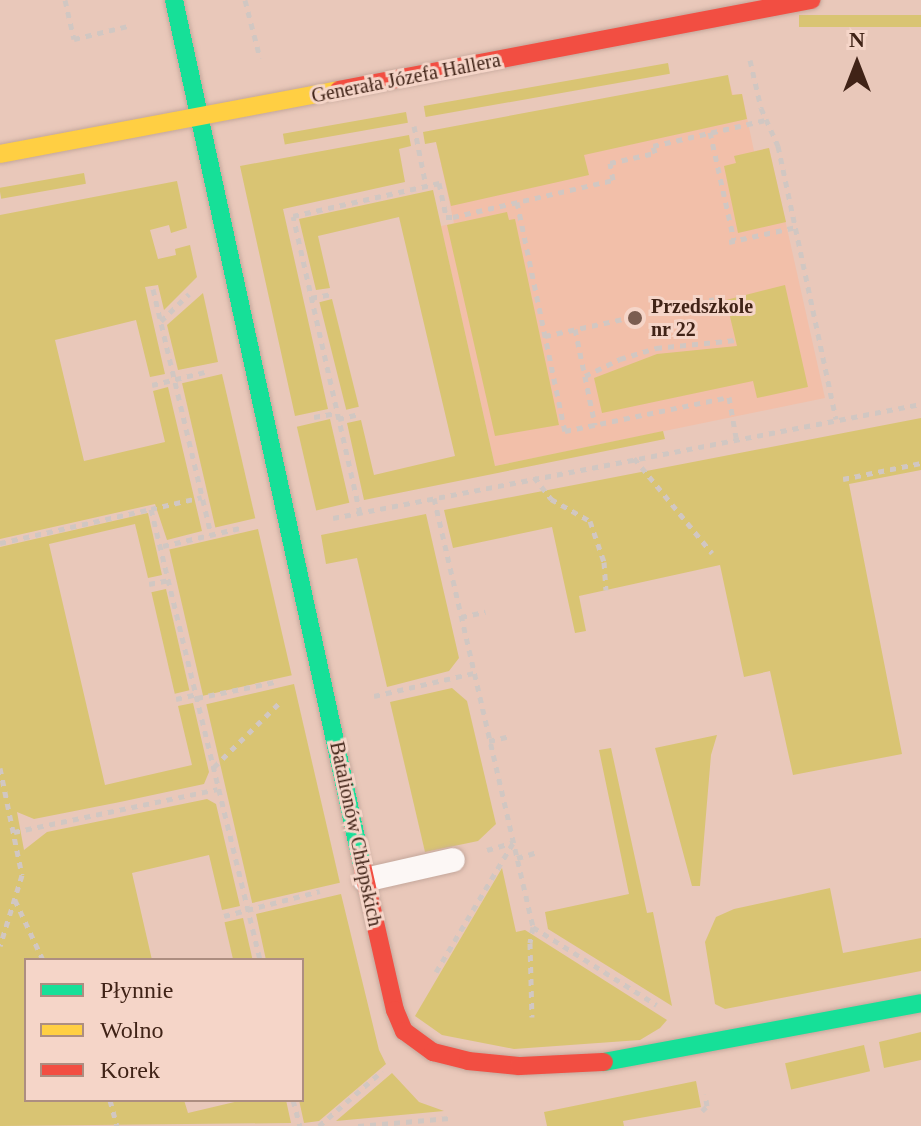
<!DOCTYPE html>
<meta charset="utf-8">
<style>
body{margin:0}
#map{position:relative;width:921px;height:1126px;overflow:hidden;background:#e9c8ba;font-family:Georgia,serif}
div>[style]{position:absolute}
.built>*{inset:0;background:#f2bfa9}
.green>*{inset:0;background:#d9c473;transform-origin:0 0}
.path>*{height:5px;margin-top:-2.5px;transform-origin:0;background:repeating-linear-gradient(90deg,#d1c7c2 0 6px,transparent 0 12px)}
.roads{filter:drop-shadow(0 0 2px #c4a79b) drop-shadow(0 0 2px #c4a79b)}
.lane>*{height:24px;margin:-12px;padding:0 12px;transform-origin:12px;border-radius:12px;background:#fcf7f5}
.fast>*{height:18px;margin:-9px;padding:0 9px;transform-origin:9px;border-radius:9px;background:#16e098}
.slow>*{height:18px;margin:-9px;padding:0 9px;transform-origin:9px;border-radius:9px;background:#ffcf43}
.jam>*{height:18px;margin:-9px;padding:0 9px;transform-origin:9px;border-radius:9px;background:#f24e42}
.dots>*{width:22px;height:22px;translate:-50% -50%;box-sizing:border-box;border:4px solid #f5d5c8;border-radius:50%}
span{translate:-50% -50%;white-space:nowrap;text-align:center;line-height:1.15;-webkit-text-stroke:6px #f5d5c8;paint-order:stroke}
.street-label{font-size:20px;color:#402317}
.poi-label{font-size:20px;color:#402317;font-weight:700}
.left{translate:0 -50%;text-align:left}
.legend{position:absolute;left:24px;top:958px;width:280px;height:144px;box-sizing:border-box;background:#f5d5c8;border:2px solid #ad8e81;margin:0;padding:10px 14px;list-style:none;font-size:24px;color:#402317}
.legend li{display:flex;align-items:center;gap:16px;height:40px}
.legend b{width:40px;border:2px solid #ad8e81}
.north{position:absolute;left:817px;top:24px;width:80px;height:80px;-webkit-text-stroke:6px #f5d5c8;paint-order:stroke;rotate:0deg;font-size:22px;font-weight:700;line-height:32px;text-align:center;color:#402317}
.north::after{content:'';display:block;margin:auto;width:28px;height:36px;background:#402317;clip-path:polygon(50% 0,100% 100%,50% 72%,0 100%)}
</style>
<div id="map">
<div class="built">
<div style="clip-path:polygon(730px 84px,733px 95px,742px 94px,754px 151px,769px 148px,825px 398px,495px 466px,441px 226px,454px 223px,436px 141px)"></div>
</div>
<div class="green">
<div style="left:921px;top:15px;width:12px;height:122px;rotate:90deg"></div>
<div style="left:668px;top:63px;width:11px;height:248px;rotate:80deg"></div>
<div style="clip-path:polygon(728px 75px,732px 95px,742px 94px,747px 119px,584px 155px,589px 175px,451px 206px,436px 142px,425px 144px,423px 132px)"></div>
<div style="left:406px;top:112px;width:11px;height:125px;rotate:80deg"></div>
<div style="clip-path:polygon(409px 135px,411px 146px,399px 149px,405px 182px,283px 209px,328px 409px,295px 416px,240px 166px)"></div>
<div style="clip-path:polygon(769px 148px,786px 222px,738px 233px,724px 166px,736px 163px,734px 156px)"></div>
<div style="left:84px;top:173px;width:11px;height:86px;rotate:80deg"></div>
<div style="clip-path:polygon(177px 181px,187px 228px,171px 233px,169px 225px,150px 230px,158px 259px,176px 255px,175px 249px,190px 245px,197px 277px,164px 310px,158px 285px,145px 287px,165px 374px,150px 377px,136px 320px,55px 340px,84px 461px,165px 442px,153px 391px,168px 387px,202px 531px,167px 540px,155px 504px,0 539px,0 215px)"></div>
<div style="clip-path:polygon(433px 190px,495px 466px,663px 431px,665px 439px,364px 500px,347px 423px,361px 420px,374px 475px,455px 456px,399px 217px,318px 236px,330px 288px,316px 290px,299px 219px)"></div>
<div style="clip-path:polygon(507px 212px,509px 220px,515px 219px,559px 425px,495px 436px,447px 225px)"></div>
<div style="clip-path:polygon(785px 285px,808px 387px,757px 398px,753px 381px,602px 413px,594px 378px,657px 354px,737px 346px,726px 300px)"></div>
<div style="clip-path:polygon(203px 293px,218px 362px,178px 370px,167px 325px)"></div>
<div style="left:332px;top:299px;width:111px;height:13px;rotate:76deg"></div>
<div style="left:222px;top:374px;width:148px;height:41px;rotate:77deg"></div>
<div style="clip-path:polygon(921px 418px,921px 470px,849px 484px,902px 754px,793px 775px,770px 671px,744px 677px,720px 565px,579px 596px,586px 631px,575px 633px,552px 527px,453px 548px,444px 510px)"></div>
<div style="left:330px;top:419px;width:86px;height:34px;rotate:77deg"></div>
<div style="clip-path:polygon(148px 513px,162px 575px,148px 578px,135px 524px,49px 544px,105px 785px,192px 765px,178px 706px,193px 703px,209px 772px,204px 784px,120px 802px,34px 819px,17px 812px,24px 850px,47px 832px,207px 799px,216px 804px,240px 906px,222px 910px,209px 855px,132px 873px,152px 960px,26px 960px,26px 1100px,184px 1100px,188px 1113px,243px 1100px,286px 1100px,291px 1123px,0 1126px,0 547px)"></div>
<div style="clip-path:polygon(426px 514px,459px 658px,449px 671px,387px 687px,357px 558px,326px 564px,321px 535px)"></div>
<div style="left:258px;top:529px;width:150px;height:91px;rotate:77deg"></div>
<div style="left:166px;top:589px;width:104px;height:15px;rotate:77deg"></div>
<div style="left:294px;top:684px;width:204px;height:90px;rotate:77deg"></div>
<div style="clip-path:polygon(452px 688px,467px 701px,496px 824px,478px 841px,425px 852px,390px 702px)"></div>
<div style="clip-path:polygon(717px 735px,711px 755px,700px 886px,692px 886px,655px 748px)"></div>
<div style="clip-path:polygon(611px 748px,647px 913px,653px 912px,672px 1006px,548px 929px,545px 912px,629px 894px,599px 750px)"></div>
<div style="clip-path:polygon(502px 868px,516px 932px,525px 930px,667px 1020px,660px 1028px,640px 1040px,514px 1049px,442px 1035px,415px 1016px)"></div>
<div style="clip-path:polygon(830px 888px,843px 953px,921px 938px,921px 971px,725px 1009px,715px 1004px,705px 942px,716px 917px,734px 909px)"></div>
<div style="clip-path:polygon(341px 894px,379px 1050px,386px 1064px,319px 1121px,304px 1123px,299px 1100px,302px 1100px,302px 960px,266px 960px,256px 914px)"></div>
<div style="left:243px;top:918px;width:43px;height:19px;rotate:77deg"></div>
<div style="clip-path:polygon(921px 1032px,921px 1060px,884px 1068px,879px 1042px)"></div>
<div style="left:864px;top:1045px;width:27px;height:81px;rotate:77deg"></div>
<div style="clip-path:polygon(392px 1073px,419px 1102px,444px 1111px,336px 1121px)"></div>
<div style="clip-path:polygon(696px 1081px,701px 1107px,623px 1121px,624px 1126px,547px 1126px,544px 1112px)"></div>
</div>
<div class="path">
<div style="left:65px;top:0;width:40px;rotate:77deg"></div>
<div style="left:74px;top:39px;width:56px;rotate:-13.5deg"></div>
<div style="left:245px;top:0;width:60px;rotate:75.5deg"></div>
<div style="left:750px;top:60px;width:49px;rotate:77.1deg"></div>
<div style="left:761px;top:108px;width:42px;rotate:65.9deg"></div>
<div style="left:778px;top:146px;width:279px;rotate:78deg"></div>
<div style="left:414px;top:126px;width:61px;rotate:78.7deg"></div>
<div style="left:710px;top:132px;width:111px;rotate:77.5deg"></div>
<div style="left:517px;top:202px;width:234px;rotate:78.2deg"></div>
<div style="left:565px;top:431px;width:167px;rotate:-11.7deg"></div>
<div style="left:729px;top:397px;width:41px;rotate:80.1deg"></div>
<div style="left:729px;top:242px;width:69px;rotate:-12.6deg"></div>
<div style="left:153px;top:289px;width:253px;rotate:76.7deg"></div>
<div style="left:311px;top:298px;width:20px;rotate:-11deg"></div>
<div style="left:161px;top:321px;width:39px;rotate:-44deg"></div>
<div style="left:575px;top:329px;width:98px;rotate:78.2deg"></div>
<div style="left:545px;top:336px;width:173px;rotate:-12.3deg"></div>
<div style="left:585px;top:376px;width:39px;rotate:-26deg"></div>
<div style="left:620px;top:359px;width:38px;rotate:-17deg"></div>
<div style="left:656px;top:348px;width:80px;rotate:-5.7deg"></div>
<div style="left:152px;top:385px;width:55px;rotate:-13.8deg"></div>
<div style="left:314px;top:417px;width:23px;rotate:-10deg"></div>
<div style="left:338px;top:419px;width:22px;rotate:-13deg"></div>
<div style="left:634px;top:458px;width:123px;rotate:50.6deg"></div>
<div style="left:534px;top:477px;width:28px;rotate:52deg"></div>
<div style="left:551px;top:499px;width:45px;rotate:29.4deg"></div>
<div style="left:590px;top:521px;width:43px;rotate:71.1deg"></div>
<div style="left:604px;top:562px;width:28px;rotate:86deg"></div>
<div style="left:843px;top:479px;width:80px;rotate:-11.6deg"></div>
<div style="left:434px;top:498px;width:440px;rotate:77deg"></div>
<div style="left:533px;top:927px;width:16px;rotate:101deg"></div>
<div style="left:530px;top:943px;width:74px;rotate:88.5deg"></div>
<div style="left:151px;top:509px;width:52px;rotate:-13.2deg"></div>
<div style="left:360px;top:513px;width:304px;rotate:-102.7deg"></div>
<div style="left:293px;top:216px;width:150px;rotate:-12.7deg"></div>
<div style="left:439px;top:183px;width:35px;rotate:78deg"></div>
<div style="left:446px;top:217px;width:7px"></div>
<div style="left:453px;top:217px;width:164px;rotate:-13deg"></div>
<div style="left:613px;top:180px;width:17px;rotate:-100deg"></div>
<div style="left:610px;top:163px;width:46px;rotate:-12.5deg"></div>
<div style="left:655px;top:153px;width:7px;rotate:-106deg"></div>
<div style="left:653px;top:146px;width:116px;rotate:-13deg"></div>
<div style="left:333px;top:518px;width:599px;rotate:-10.97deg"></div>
<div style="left:0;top:543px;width:155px;rotate:-12.7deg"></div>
<div style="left:151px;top:509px;width:464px;rotate:76.4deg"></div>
<div style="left:163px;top:546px;width:79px;rotate:-13.2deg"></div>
<div style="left:149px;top:584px;width:21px;rotate:-11deg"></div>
<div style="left:461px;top:617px;width:25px;rotate:-12deg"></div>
<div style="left:374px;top:696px;width:103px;rotate:-13deg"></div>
<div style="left:197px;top:698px;width:80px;rotate:-11.6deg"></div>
<div style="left:176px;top:699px;width:22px;rotate:-13deg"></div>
<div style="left:489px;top:741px;width:23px;rotate:-13deg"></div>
<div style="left:214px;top:767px;width:90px;rotate:-44.5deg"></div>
<div style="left:0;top:768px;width:109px;rotate:78.4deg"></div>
<div style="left:22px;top:875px;width:74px;rotate:107.2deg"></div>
<div style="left:14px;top:832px;width:208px;rotate:-11.9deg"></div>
<div style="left:487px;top:850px;width:26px;rotate:-16deg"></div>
<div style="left:517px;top:858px;width:19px;rotate:-16deg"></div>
<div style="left:15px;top:900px;width:66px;rotate:65deg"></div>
<div style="left:224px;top:916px;width:99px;rotate:-14.6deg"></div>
<div style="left:533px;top:927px;width:146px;rotate:32.2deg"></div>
<div style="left:436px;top:972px;width:150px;rotate:-59.2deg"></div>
<div style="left:110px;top:1100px;width:27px;rotate:75deg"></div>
<div style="left:293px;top:1100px;width:27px;rotate:75deg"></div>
<div style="left:702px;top:1111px;width:7px;rotate:-45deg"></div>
<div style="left:707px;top:1106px;width:12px;rotate:-99deg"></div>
<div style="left:319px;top:1126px;width:84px;rotate:-41.1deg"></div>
<div style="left:358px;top:1126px;width:92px;rotate:-5deg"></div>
</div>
<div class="roads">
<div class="lane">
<div style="left:365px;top:880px;width:90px;rotate:-12.8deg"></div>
</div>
<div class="fast">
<div style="left:174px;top:0;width:885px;rotate:77.74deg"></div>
<div style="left:604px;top:1062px;width:322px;rotate:-10.5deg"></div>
</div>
<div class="slow">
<div style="left:0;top:154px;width:345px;rotate:-10.7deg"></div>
</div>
<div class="jam">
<div style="left:339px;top:90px;width:481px;rotate:-10.8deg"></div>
<div style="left:362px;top:865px;width:149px;rotate:77.2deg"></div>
<div style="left:395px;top:1010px;width:23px;rotate:67deg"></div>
<div style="left:404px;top:1031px;width:36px;rotate:36deg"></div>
<div style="left:433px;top:1052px;width:36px;rotate:14deg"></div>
<div style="left:468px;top:1061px;width:51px;rotate:5.6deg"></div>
<div style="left:519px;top:1066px;width:85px;rotate:-2.7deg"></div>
</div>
</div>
<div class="dots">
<div style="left:635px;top:318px;background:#7b5d50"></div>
</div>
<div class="street-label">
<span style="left:406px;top:78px;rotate:-11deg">Generała Józefa Hallera</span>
<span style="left:356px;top:834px;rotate:78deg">Batalionów Chłopskich</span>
</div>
<div class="poi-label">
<span class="left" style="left:651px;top:318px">Przedszkole<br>nr 22</span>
</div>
<ul class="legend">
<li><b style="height:10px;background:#16e098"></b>Płynnie</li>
<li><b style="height:10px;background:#ffcf43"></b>Wolno</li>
<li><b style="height:10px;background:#f24e42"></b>Korek</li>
</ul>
<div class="north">N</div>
</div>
